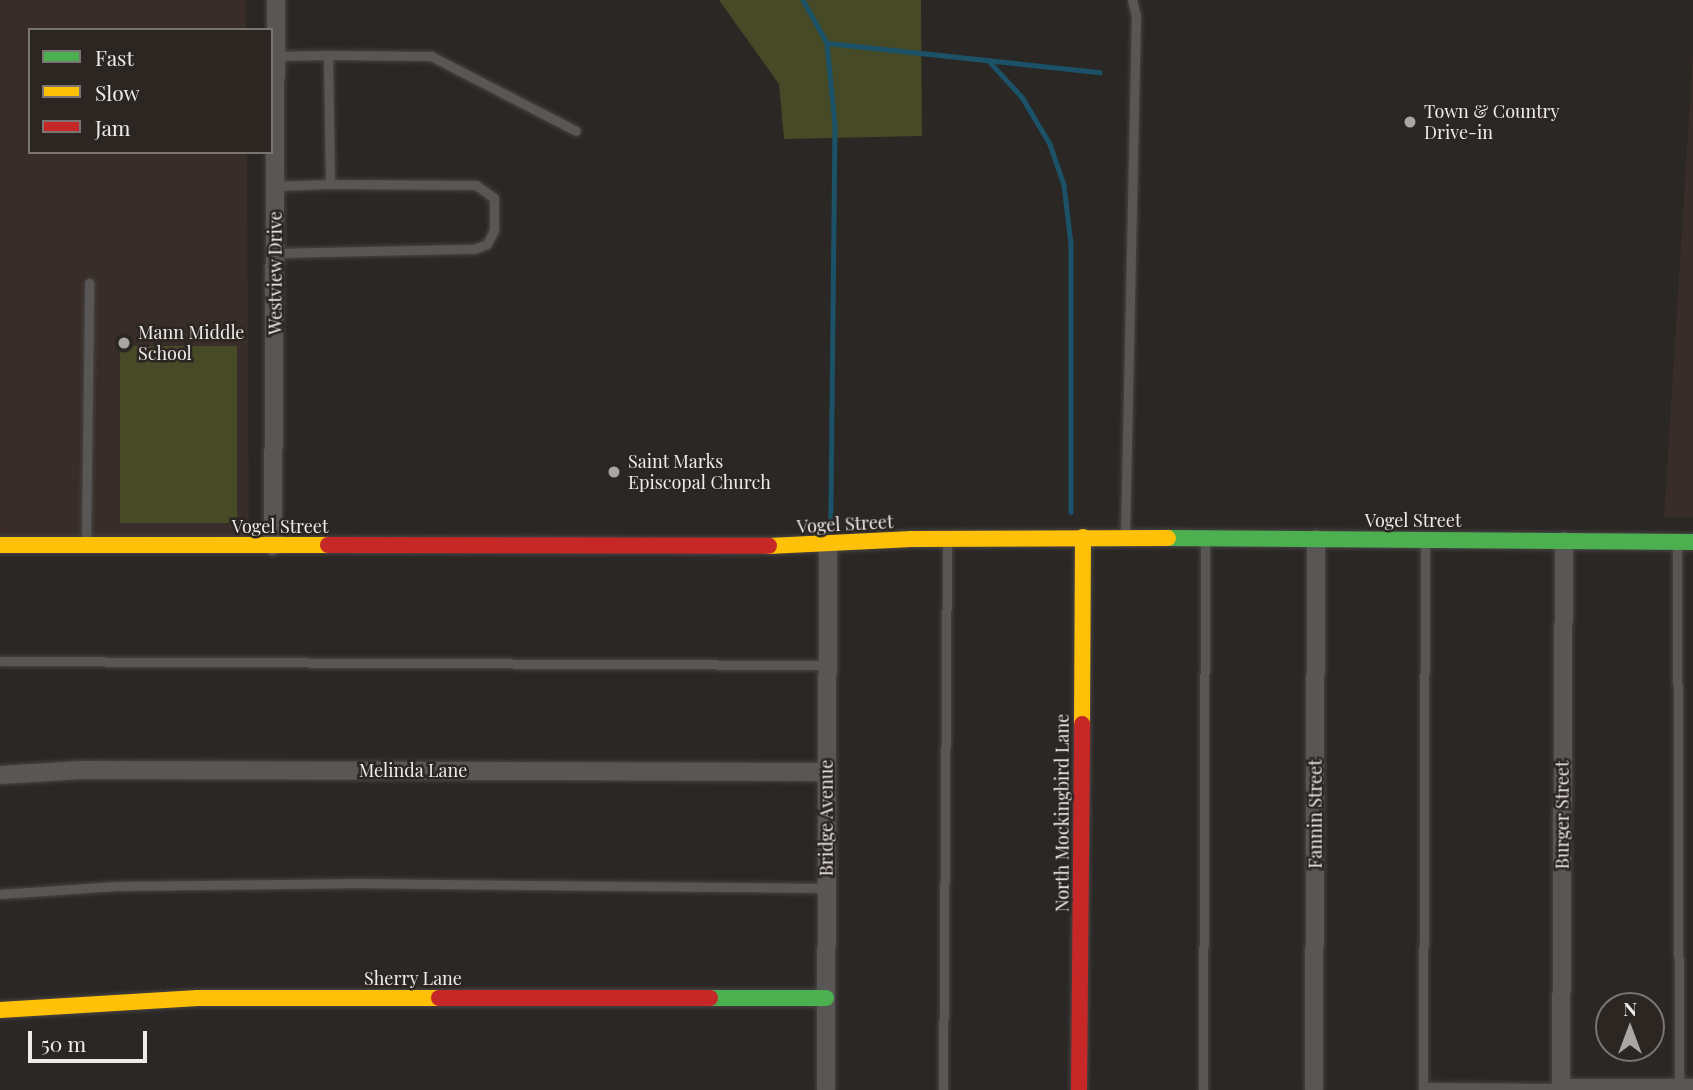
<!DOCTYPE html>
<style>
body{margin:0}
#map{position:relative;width:1693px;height:1090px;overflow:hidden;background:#2a2725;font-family:"Playfair Display",serif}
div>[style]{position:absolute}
.built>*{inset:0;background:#382d28}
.green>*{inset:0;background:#474a26;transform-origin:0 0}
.stream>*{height:4.5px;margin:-2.25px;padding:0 2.25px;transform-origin:2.25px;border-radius:2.25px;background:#1b5267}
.roads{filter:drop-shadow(0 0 2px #474443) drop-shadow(0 0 2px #474443)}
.lane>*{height:9px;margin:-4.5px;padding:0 4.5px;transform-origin:4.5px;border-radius:4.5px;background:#595755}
.street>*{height:18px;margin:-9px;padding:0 9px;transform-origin:9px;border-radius:9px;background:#595755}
.fast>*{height:16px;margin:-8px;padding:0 8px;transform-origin:8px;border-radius:8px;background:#4caf50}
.slow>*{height:16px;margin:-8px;padding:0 8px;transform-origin:8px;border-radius:8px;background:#ffc107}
.jam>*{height:16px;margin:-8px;padding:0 8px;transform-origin:8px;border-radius:8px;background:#c62828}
.dots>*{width:19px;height:19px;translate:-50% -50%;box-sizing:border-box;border:4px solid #2c2623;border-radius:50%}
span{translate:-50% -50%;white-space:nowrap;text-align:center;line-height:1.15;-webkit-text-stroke:5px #2c2623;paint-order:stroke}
.poi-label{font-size:18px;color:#efebe9}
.left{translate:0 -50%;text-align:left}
.street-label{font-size:18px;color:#efebe9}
.legend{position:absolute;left:28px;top:28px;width:245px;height:126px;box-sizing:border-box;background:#2c2623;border:2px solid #7a7572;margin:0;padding:9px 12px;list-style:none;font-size:21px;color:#efebe9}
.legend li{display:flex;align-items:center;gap:14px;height:35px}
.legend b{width:35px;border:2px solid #7a7572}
.north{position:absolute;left:1595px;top:992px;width:70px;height:70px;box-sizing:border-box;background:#2c2623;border:2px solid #7a7572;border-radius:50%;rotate:0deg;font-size:19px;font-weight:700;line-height:28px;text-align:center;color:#efebe9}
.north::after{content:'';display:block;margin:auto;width:24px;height:32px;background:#aaa6a4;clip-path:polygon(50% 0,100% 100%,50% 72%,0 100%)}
.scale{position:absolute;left:28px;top:1031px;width:119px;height:32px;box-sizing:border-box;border:4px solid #efebe9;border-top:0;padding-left:9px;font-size:21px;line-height:24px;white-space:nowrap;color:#efebe9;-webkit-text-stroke:5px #2c2623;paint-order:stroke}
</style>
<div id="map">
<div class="built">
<div style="clip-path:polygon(0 0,246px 0,246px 30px,30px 30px,30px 152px,247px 152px,249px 537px,0 535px)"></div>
<div style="clip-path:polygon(1693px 51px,1693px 517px,1664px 517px)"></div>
</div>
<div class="green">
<div style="clip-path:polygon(719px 0,921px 0,922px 136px,784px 139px,779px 84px)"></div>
<div style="left:237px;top:346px;width:177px;height:117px;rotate:90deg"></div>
</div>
<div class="stream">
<div style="left:803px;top:0;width:49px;rotate:60.8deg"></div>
<div style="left:827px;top:43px;width:81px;rotate:84.4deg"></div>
<div style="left:835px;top:124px;width:394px;rotate:90.6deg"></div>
<div style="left:827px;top:43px;width:274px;rotate:6.1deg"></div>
<div style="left:988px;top:60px;width:50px;rotate:47.4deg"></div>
<div style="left:1022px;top:97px;width:55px;rotate:59.2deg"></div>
<div style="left:1050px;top:144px;width:43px;rotate:71.1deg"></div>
<div style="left:1064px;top:185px;width:59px;rotate:83.2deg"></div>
<div style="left:1071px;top:244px;width:268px;rotate:90deg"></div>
</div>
<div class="roads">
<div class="lane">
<div style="left:328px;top:55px;width:103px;rotate:0.6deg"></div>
<div style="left:431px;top:56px;width:163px;rotate:27.3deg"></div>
<div style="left:275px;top:186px;width:55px;rotate:-2.1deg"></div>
<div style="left:275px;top:253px;width:199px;rotate:-1.2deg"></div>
<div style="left:474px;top:249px;width:14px;rotate:-21deg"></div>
<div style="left:487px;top:244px;width:16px;rotate:-63deg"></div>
<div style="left:494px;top:230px;width:32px;rotate:-90deg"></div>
<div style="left:494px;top:198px;width:22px;rotate:-144deg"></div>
<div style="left:476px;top:185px;width:146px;rotate:-179.6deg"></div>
<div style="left:330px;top:184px;width:129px;rotate:-90.9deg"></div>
<div style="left:328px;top:55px;width:53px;rotate:178.9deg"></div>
<div style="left:1125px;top:536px;width:520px;rotate:-88.79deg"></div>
<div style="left:1136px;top:16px;width:16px;rotate:-104deg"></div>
<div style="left:1677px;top:543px;width:546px;rotate:89.79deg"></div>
<div style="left:86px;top:544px;width:261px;rotate:-89.3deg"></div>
<div style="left:0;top:661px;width:827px;rotate:0.28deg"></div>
<div style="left:0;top:894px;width:117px;rotate:-3.9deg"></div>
<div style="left:117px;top:886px;width:231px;rotate:-0.7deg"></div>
<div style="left:348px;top:883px;width:478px;rotate:0.6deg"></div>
<div style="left:1423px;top:1087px;width:138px;rotate:0.4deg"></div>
<div style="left:943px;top:1090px;width:550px;rotate:-89.58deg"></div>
<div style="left:1203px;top:1090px;width:550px;rotate:-89.79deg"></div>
<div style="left:1423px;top:1090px;width:549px;rotate:-89.79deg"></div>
</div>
<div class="street">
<div style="left:273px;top:546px;width:546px;rotate:-89.69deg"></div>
<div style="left:0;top:775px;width:82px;rotate:-3.5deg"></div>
<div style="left:82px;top:770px;width:744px;rotate:0.15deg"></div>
<div style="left:1561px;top:1088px;width:132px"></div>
<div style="left:826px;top:1090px;width:544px;rotate:-89.79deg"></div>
<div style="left:1314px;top:1090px;width:551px;rotate:-89.79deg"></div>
<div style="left:1561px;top:1090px;width:549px;rotate:-89.69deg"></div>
</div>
<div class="fast">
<div style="left:1168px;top:538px;width:525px;rotate:0.44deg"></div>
<div style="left:710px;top:998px;width:116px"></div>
</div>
<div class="slow">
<div style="left:0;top:545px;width:328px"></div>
<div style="left:769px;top:546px;width:143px;rotate:-2.8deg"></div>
<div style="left:912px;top:539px;width:256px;rotate:-0.2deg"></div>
<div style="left:1082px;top:724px;width:187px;rotate:-89.7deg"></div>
<div style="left:0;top:1010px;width:198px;rotate:-3.5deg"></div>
<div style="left:198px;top:998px;width:241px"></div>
</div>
<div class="jam">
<div style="left:328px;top:545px;width:441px;rotate:0.1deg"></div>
<div style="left:439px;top:998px;width:271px"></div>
<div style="left:1079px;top:1090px;width:366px;rotate:-89.5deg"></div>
</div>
</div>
<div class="dots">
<div style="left:1410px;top:122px;background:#aaa6a4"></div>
<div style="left:124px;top:343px;background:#aaa6a4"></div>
<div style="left:614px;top:472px;background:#aaa6a4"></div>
</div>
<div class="poi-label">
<span class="left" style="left:1424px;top:122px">Town &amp; Country<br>Drive-in</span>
<span class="left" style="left:138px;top:343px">Mann Middle<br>School</span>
<span class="left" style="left:628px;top:472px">Saint Marks<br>Episcopal Church</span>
</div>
<div class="street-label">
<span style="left:275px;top:273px;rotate:-90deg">Westview Drive</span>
<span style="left:1413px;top:520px">Vogel Street</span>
<span style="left:845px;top:524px;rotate:-3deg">Vogel Street</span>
<span style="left:280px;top:526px">Vogel Street</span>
<span style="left:413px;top:770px">Melinda Lane</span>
<span style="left:1062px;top:813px;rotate:-90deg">North Mockingbird Lane</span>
<span style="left:1315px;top:814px;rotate:-90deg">Fannin Street</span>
<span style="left:1562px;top:815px;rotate:-90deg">Burger Street</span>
<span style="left:826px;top:818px;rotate:-90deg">Bridge Avenue</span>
<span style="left:413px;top:978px">Sherry Lane</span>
</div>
<ul class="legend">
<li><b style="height:9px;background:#4caf50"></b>Fast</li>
<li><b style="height:9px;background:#ffc107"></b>Slow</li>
<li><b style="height:9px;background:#c62828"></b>Jam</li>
</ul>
<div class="north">N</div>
<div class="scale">50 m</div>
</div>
